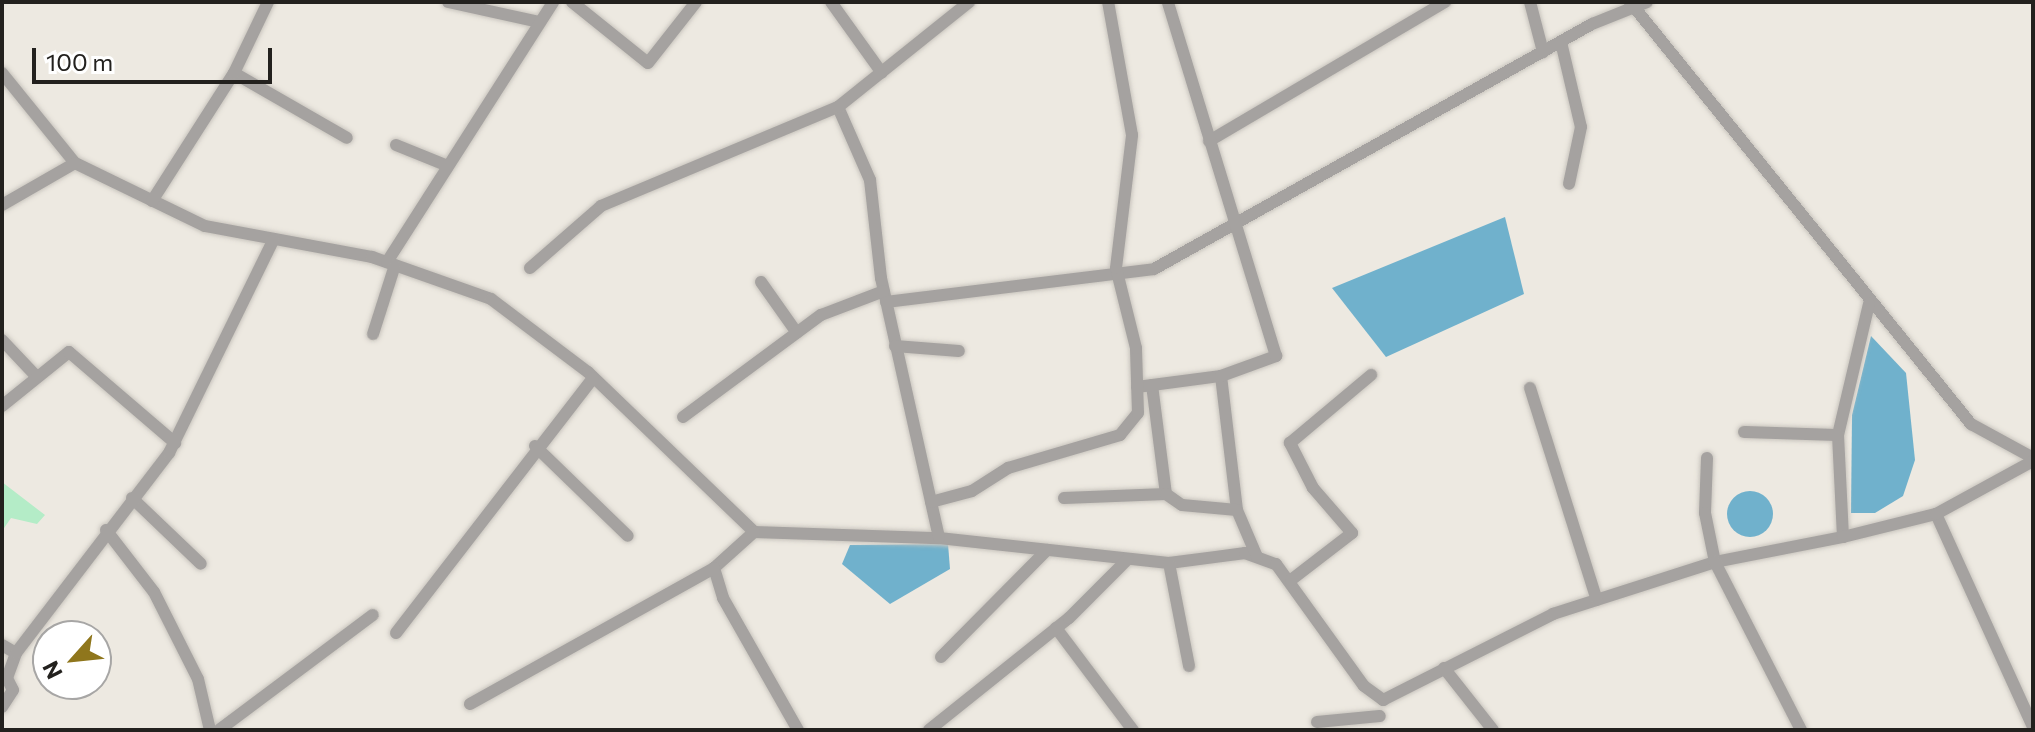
<!DOCTYPE html>
<style>
body{margin:0}
#map{position:relative;width:2035px;height:732px;overflow:hidden;background:#ede9e1;font-family:Commissioner,sans-serif}
div>[style]{position:absolute}
.green>*{inset:0;background:#b4ecc7}
.water>*{inset:0;background:#70b1cc}
.round{border-radius:50%}
.roads{filter:drop-shadow(0 0 2px #c9c5be) drop-shadow(0 0 2px #c9c5be)}
.minor>*{height:12px;margin:-6px;padding:0 6px;transform-origin:6px;border-radius:6px;background:#a5a2a0}
span{translate:-50% -50%;white-space:nowrap;text-align:center;line-height:1.15;-webkit-text-stroke:7px #fff;paint-order:stroke}
.frame{position:absolute;inset:0;border:4px solid #23211e;pointer-events:none}
.north{position:absolute;left:32px;top:620px;width:80px;height:80px;box-sizing:border-box;background:#fff;border:2px solid #a7a6a5;border-radius:50%;rotate:243deg;font-size:22px;font-weight:700;line-height:32px;text-align:center;color:#23211e}
.north::after{content:'';display:block;margin:auto;width:28px;height:36px;background:#8f761c;clip-path:polygon(50% 0,100% 100%,50% 72%,0 100%)}
.scale{position:absolute;left:32px;top:48px;width:240px;height:36px;box-sizing:border-box;border:4px solid #23211e;border-top:0;padding-left:10px;font-size:24px;line-height:28px;white-space:nowrap;color:#23211e;-webkit-text-stroke:6px #fff;paint-order:stroke}
</style>
<div id="map">
<div class="green">
<div style="clip-path:polygon(2px 482px,45px 515px,37px 524px,11px 518px,2px 531px)"></div>
</div>
<div class="water">
<div style="clip-path:polygon(1505px 217px,1524px 294px,1386px 357px,1332px 288px)"></div>
<div style="clip-path:polygon(1871px 336px,1906px 373px,1915px 460px,1903px 496px,1875px 513px,1851px 513px,1852px 415px)"></div>
<div class="round" style="left:1727px;top:491px;width:46px;height:46px"></div>
<div style="clip-path:polygon(948px 544px,950px 569px,890px 604px,842px 564px,850px 545px)"></div>
</div>
<div class="roads">
<div class="minor">
<div style="left:448px;top:2px;width:94px;rotate:12.3deg"></div>
<div style="left:572px;top:2px;width:97px;rotate:38.8deg"></div>
<div style="left:648px;top:63px;width:78px;rotate:-51.8deg"></div>
<div style="left:831px;top:2px;width:87px;rotate:54.3deg"></div>
<div style="left:1530px;top:2px;width:52px;rotate:75.4deg"></div>
<div style="left:1630px;top:2px;width:543px;rotate:51.06deg"></div>
<div style="left:1971px;top:424px;width:71px;rotate:28.7deg"></div>
<div style="left:1561px;top:42px;width:87px;rotate:76.8deg"></div>
<div style="left:1581px;top:127px;width:58px;rotate:101.9deg"></div>
<div style="left:2px;top:73px;width:116px;rotate:51deg"></div>
<div style="left:75px;top:163px;width:144px;rotate:25.9deg"></div>
<div style="left:205px;top:226px;width:170px;rotate:10.5deg"></div>
<div style="left:372px;top:257px;width:126px;rotate:19.4deg"></div>
<div style="left:491px;top:299px;width:121px;rotate:37deg"></div>
<div style="left:588px;top:372px;width:231px;rotate:43.9deg"></div>
<div style="left:754px;top:532px;width:185px;rotate:1.9deg"></div>
<div style="left:939px;top:538px;width:231px;rotate:6.2deg"></div>
<div style="left:1169px;top:563px;width:77px;rotate:-7.5deg"></div>
<div style="left:1245px;top:553px;width:33px;rotate:20deg"></div>
<div style="left:1276px;top:564px;width:150px;rotate:54.2deg"></div>
<div style="left:1364px;top:686px;width:24px;rotate:36deg"></div>
<div style="left:1383px;top:700px;width:191px;rotate:-26.8deg"></div>
<div style="left:1553px;top:614px;width:170px;rotate:-17.8deg"></div>
<div style="left:1715px;top:562px;width:130px;rotate:-11.1deg"></div>
<div style="left:1843px;top:537px;width:102px;rotate:-92.8deg"></div>
<div style="left:1838px;top:435px;width:135px;rotate:-76.7deg"></div>
<div style="left:234px;top:73px;width:130px;rotate:29.9deg"></div>
<div style="left:838px;top:107px;width:80px;rotate:66.3deg"></div>
<div style="left:870px;top:180px;width:99px;rotate:83.6deg"></div>
<div style="left:881px;top:278px;width:266px;rotate:77.4deg"></div>
<div style="left:1209px;top:141px;width:274px;rotate:-30.5deg"></div>
<div style="left:396px;top:145px;width:56px;rotate:22deg"></div>
<div style="left:152px;top:201px;width:152px;rotate:-57.4deg"></div>
<div style="left:234px;top:73px;width:79px;rotate:-64.4deg"></div>
<div style="left:2px;top:205px;width:84px;rotate:-29.9deg"></div>
<div style="left:387px;top:262px;width:308px;rotate:-57.4deg"></div>
<div style="left:530px;top:268px;width:94px;rotate:-41.1deg"></div>
<div style="left:601px;top:206px;width:257px;rotate:-22.7deg"></div>
<div style="left:838px;top:107px;width:168px;rotate:-38.7deg"></div>
<div style="left:761px;top:282px;width:62px;rotate:54.8deg"></div>
<div style="left:886px;top:302px;width:270px;rotate:-7deg"></div>
<div style="left:1154px;top:269px;width:502px;rotate:-29.22deg"></div>
<div style="left:1592px;top:24px;width:59px;rotate:-21.8deg"></div>
<div style="left:373px;top:334px;width:72px;rotate:-72.3deg"></div>
<div style="left:2px;top:340px;width:51px;rotate:46.6deg"></div>
<div style="left:895px;top:346px;width:64px;rotate:4.5deg"></div>
<div style="left:1221px;top:376px;width:135px;rotate:83.2deg"></div>
<div style="left:1237px;top:510px;width:51px;rotate:66.9deg"></div>
<div style="left:1152px;top:385px;width:110px;rotate:82.7deg"></div>
<div style="left:1137px;top:387px;width:85px;rotate:-7.5deg"></div>
<div style="left:1221px;top:376px;width:59px;rotate:-20deg"></div>
<div style="left:1276px;top:356px;width:370px;rotate:-107deg"></div>
<div style="left:1530px;top:388px;width:222px;rotate:72.5deg"></div>
<div style="left:2px;top:406px;width:86px;rotate:-38.9deg"></div>
<div style="left:69px;top:352px;width:140px;rotate:40.6deg"></div>
<div style="left:683px;top:417px;width:172px;rotate:-36.5deg"></div>
<div style="left:821px;top:315px;width:67px;rotate:-20.9deg"></div>
<div style="left:1744px;top:432px;width:94px;rotate:1.8deg"></div>
<div style="left:535px;top:446px;width:129px;rotate:44.1deg"></div>
<div style="left:1707px;top:458px;width:55px;rotate:92.1deg"></div>
<div style="left:1705px;top:513px;width:50px;rotate:78.5deg"></div>
<div style="left:1715px;top:562px;width:189px;rotate:62.9deg"></div>
<div style="left:132px;top:498px;width:95px;rotate:43.7deg"></div>
<div style="left:1064px;top:498px;width:102px;rotate:-2.2deg"></div>
<div style="left:1166px;top:494px;width:19px;rotate:35deg"></div>
<div style="left:1182px;top:505px;width:55px;rotate:5.2deg"></div>
<div style="left:931px;top:502px;width:42px;rotate:-15deg"></div>
<div style="left:972px;top:491px;width:43px;rotate:-32.6deg"></div>
<div style="left:1008px;top:468px;width:117px;rotate:-16.4deg"></div>
<div style="left:1120px;top:435px;width:28px;rotate:-51deg"></div>
<div style="left:1138px;top:413px;width:65px;rotate:-91.8deg"></div>
<div style="left:1136px;top:348px;width:82px;rotate:-104deg"></div>
<div style="left:1116px;top:268px;width:134px;rotate:-83.1deg"></div>
<div style="left:1132px;top:135px;width:135px;rotate:-100.2deg"></div>
<div style="left:1936px;top:514px;width:234px;rotate:65.5deg"></div>
<div style="left:106px;top:530px;width:78px;rotate:52.3deg"></div>
<div style="left:154px;top:592px;width:97px;rotate:63.2deg"></div>
<div style="left:198px;top:679px;width:52px;rotate:76.8deg"></div>
<div style="left:754px;top:532px;width:54px;rotate:138deg"></div>
<div style="left:714px;top:568px;width:31px;rotate:73deg"></div>
<div style="left:723px;top:598px;width:152px;rotate:60.4deg"></div>
<div style="left:1843px;top:537px;width:96px;rotate:-13.9deg"></div>
<div style="left:1936px;top:514px;width:111px;rotate:-28.7deg"></div>
<div style="left:1169px;top:563px;width:105px;rotate:79deg"></div>
<div style="left:1291px;top:580px;width:77px;rotate:-37.6deg"></div>
<div style="left:1352px;top:533px;width:60px;rotate:-130.9deg"></div>
<div style="left:1313px;top:488px;width:51px;rotate:-117.1deg"></div>
<div style="left:1290px;top:443px;width:106px;rotate:-40deg"></div>
<div style="left:1056px;top:628px;width:128px;rotate:53deg"></div>
<div style="left:396px;top:633px;width:322px;rotate:-52.3deg"></div>
<div style="left:2px;top:645px;width:16px;rotate:30deg"></div>
<div style="left:941px;top:657px;width:151px;rotate:-45.3deg"></div>
<div style="left:1444px;top:668px;width:79px;rotate:51.7deg"></div>
<div style="left:470px;top:704px;width:279px;rotate:-29.1deg"></div>
<div style="left:2px;top:707px;width:20px;rotate:-57deg"></div>
<div style="left:13px;top:690px;width:13px;rotate:-117deg"></div>
<div style="left:7px;top:678px;width:27px;rotate:-70deg"></div>
<div style="left:16px;top:653px;width:252px;rotate:-52.6deg"></div>
<div style="left:169px;top:453px;width:238px;rotate:-63.9deg"></div>
<div style="left:1317px;top:722px;width:63px;rotate:-5.4deg"></div>
<div style="left:219px;top:730px;width:192px;rotate:-36.8deg"></div>
<div style="left:929px;top:730px;width:179px;rotate:-38.7deg"></div>
<div style="left:1069px;top:618px;width:83px;rotate:-45deg"></div>
</div>
</div>
<div class="frame"></div>
<div class="north">N</div>
<div class="scale">100 m</div>
</div>
